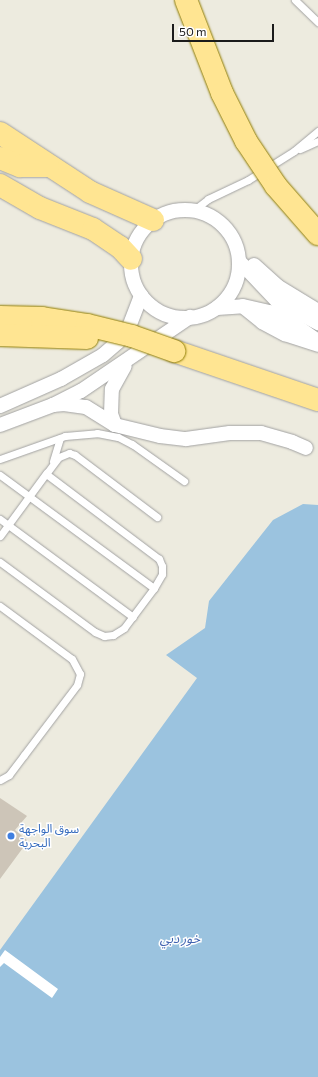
<!DOCTYPE html>
<meta charset="utf-8">
<style>
body{margin:0}
#map{position:relative;width:318px;height:1077px;overflow:hidden;background:#edebdf;font-family:Commissioner,"Noto Sans Arabic",sans-serif}
div>[style]{position:absolute}
.water>*{inset:0;background:#9bc3df}
.pier>*{inset:0;background:#fff}
.building>*{inset:0;background:#cdc5b8}
.roads{filter:drop-shadow(0 0 1px #a2a2a2) drop-shadow(0 0 1px #a2a2a2)}
.lane>*{height:7px;margin:-3.5px;padding:0 3.5px;transform-origin:3.5px;border-radius:3.5px;background:#fff}
.street>*{height:14px;margin:-7px;padding:0 7px;transform-origin:7px;border-radius:7px;background:#fff}
.street>.ring{margin:-7px;padding:0;box-sizing:content-box;background:none;border:14px solid #fff;border-radius:50%}
.primary>*{height:22px;margin:-11px;padding:0 11px;transform-origin:11px;border-radius:11px;background:#ffe592}
.bridges{filter:drop-shadow(0 0 1px #917d00) drop-shadow(0 0 1px #917d00)}
.primary-bridge>*{height:22px;margin:-11px;padding:0 11px;transform-origin:11px;border-radius:11px;background:#ffe592}
.dots>*{width:11px;height:11px;translate:-50% -50%;box-sizing:border-box;border:2px solid #fff;border-radius:50%}
span{translate:-50% -50%;white-space:nowrap;text-align:center;line-height:1.15;-webkit-text-stroke:3px #fff;paint-order:stroke}
.shop-label{font-size:12px;color:#366cbe}
.left{translate:0 -50%;text-align:left}
.water-label{font-size:13px;color:#4163b0;font-style:italic}
.scale{position:absolute;left:172px;top:24px;width:102px;height:18px;box-sizing:border-box;border:2px solid #1b1b1b;border-top:0;padding-left:5px;font-size:12px;line-height:14px;white-space:nowrap;color:#1b1b1b;-webkit-text-stroke:3px #fff;paint-order:stroke}
</style>
<div id="map">
<div class="water">
<div style="clip-path:polygon(303px 504px,318px 505px,318px 1077px,0 1077px,0 950px,197px 678px,166px 655px,205px 628px,209px 601px,273px 520px)"></div>
</div>
<div class="pier">
<div style="clip-path:polygon(5px 950px,58px 989px,52px 998px,4px 963px,0 967px,0 957px)"></div>
</div>
<div class="building">
<div style="clip-path:polygon(0 798px,27px 816px,15px 830px,28px 841px,0 879px)"></div>
</div>
<div class="roads">
<div class="lane">
<div style="left:295px;top:0;width:32px;rotate:44deg"></div>
<div style="left:300px;top:149px;width:20px;rotate:-24deg"></div>
<div style="left:194px;top:210px;width:18px;rotate:-38deg"></div>
<div style="left:208px;top:199px;width:44px;rotate:-25.4deg"></div>
<div style="left:248px;top:180px;width:54px;rotate:-32.2deg"></div>
<div style="left:294px;top:151px;width:31px;rotate:-40deg"></div>
<div style="left:0;top:459px;width:69px;rotate:-19.5deg"></div>
<div style="left:65px;top:436px;width:32px;rotate:-5deg"></div>
<div style="left:97px;top:433px;width:21px;rotate:11deg"></div>
<div style="left:118px;top:437px;width:16px;rotate:27deg"></div>
<div style="left:132px;top:444px;width:64px;rotate:35.4deg"></div>
<div style="left:53px;top:461px;width:24px;rotate:-73deg"></div>
<div style="left:0;top:475px;width:191px;rotate:36.3deg"></div>
<div style="left:0;top:519px;width:165px;rotate:36.4deg"></div>
<div style="left:0;top:536px;width:79px;rotate:-53.7deg"></div>
<div style="left:0;top:562px;width:118px;rotate:36.4deg"></div>
<div style="left:95px;top:632px;width:10px;rotate:24deg"></div>
<div style="left:104px;top:636px;width:9px;rotate:-6deg"></div>
<div style="left:113px;top:635px;width:13px;rotate:-32deg"></div>
<div style="left:124px;top:628px;width:50px;rotate:-53.1deg"></div>
<div style="left:154px;top:588px;width:16px;rotate:-60deg"></div>
<div style="left:162px;top:574px;width:8px;rotate:-90deg"></div>
<div style="left:162px;top:566px;width:8px;rotate:-113deg"></div>
<div style="left:159px;top:559px;width:141px;rotate:-143deg"></div>
<div style="left:46px;top:474px;width:21px;rotate:-53deg"></div>
<div style="left:59px;top:457px;width:11px;rotate:-22deg"></div>
<div style="left:69px;top:453px;width:6px;rotate:18deg"></div>
<div style="left:75px;top:455px;width:103px;rotate:37.1deg"></div>
<div style="left:0;top:606px;width:89px;rotate:36.4deg"></div>
<div style="left:72px;top:659px;width:17px;rotate:62deg"></div>
<div style="left:80px;top:674px;width:11px;rotate:105deg"></div>
<div style="left:77px;top:685px;width:88px;rotate:127.1deg"></div>
<div style="left:24px;top:755px;width:25px;rotate:127deg"></div>
<div style="left:9px;top:775px;width:10px;rotate:151deg"></div>
</div>
<div class="street">
<div class="ring" style="left:131px;top:210px;width:94px;height:94px"></div>
<div style="left:240px;top:262px;width:54px;rotate:46.5deg"></div>
<div style="left:277px;top:301px;width:47px;rotate:28.2deg"></div>
<div style="left:254px;top:265px;width:31px;rotate:42deg"></div>
<div style="left:277px;top:286px;width:48px;rotate:31.4deg"></div>
<div style="left:217px;top:308px;width:26px;rotate:-4deg"></div>
<div style="left:243px;top:306px;width:27px;rotate:13deg"></div>
<div style="left:269px;top:312px;width:25px;rotate:26deg"></div>
<div style="left:292px;top:323px;width:32px;rotate:35deg"></div>
<div style="left:245px;top:308px;width:22px;rotate:39deg"></div>
<div style="left:262px;top:322px;width:26px;rotate:28deg"></div>
<div style="left:285px;top:334px;width:35px;rotate:18deg"></div>
<div style="left:53px;top:405px;width:11px;rotate:-5deg"></div>
<div style="left:64px;top:404px;width:22px;rotate:8deg"></div>
<div style="left:86px;top:407px;width:34px;rotate:32deg"></div>
<div style="left:115px;top:425px;width:46px;rotate:13.7deg"></div>
<div style="left:160px;top:436px;width:26px;rotate:7deg"></div>
<div style="left:186px;top:439px;width:44px;rotate:-7.8deg"></div>
<div style="left:230px;top:433px;width:31px"></div>
<div style="left:261px;top:433px;width:32px;rotate:16deg"></div>
<div style="left:292px;top:442px;width:15px;rotate:23deg"></div>
<div style="left:0;top:406px;width:67px;rotate:-23.9deg"></div>
<div style="left:61px;top:379px;width:48px;rotate:-29.7deg"></div>
<div style="left:103px;top:355px;width:20px;rotate:-41deg"></div>
<div style="left:118px;top:342px;width:19px;rotate:-54deg"></div>
<div style="left:129px;top:327px;width:34px;rotate:-69deg"></div>
<div style="left:0;top:425px;width:57px;rotate:-20.7deg"></div>
<div style="left:53px;top:405px;width:31px;rotate:-27deg"></div>
<div style="left:81px;top:391px;width:132px;rotate:-34.2deg"></div>
<div style="left:115px;top:425px;width:12px;rotate:-110deg"></div>
<div style="left:111px;top:414px;width:25px;rotate:-88deg"></div>
<div style="left:112px;top:389px;width:26px;rotate:-61deg"></div>
</div>
<div class="primary">
<div style="left:0;top:133px;width:108px;rotate:33.2deg"></div>
<div style="left:90px;top:192px;width:69px;rotate:24deg"></div>
<div style="left:0;top:158px;width:22px;rotate:22deg"></div>
<div style="left:20px;top:166px;width:28px"></div>
<div style="left:0;top:185px;width:46px;rotate:29.9deg"></div>
<div style="left:40px;top:208px;width:57px;rotate:21.6deg"></div>
<div style="left:93px;top:229px;width:32px;rotate:34deg"></div>
<div style="left:120px;top:247px;width:16px;rotate:47deg"></div>
<div style="left:174px;top:351px;width:152px;rotate:18.8deg"></div>
</div>
</div>
<div class="bridges">
<div class="primary-bridge">
<div style="left:186px;top:0;width:100px;rotate:68.8deg"></div>
<div style="left:222px;top:93px;width:54px;rotate:63.4deg"></div>
<div style="left:246px;top:141px;width:54px;rotate:56.3deg"></div>
<div style="left:276px;top:186px;width:64px;rotate:48.8deg"></div>
<div style="left:0;top:317px;width:42px;rotate:1.4deg"></div>
<div style="left:42px;top:318px;width:46px;rotate:8.8deg"></div>
<div style="left:87px;top:325px;width:46px;rotate:13.7deg"></div>
<div style="left:132px;top:336px;width:45px;rotate:19.7deg"></div>
<div style="left:0;top:335px;width:87px;rotate:2deg"></div>
</div>
</div>
<div class="dots">
<div style="left:11px;top:836px;background:#3f7fe0"></div>
</div>
<div class="shop-label">
<span class="left" style="left:19px;top:836px">سوق الواجهة<br>البحرية</span>
</div>
<div class="water-label">
<span style="left:180px;top:938px">خور دبي</span>
</div>
<div class="scale">50 m</div>
</div>
